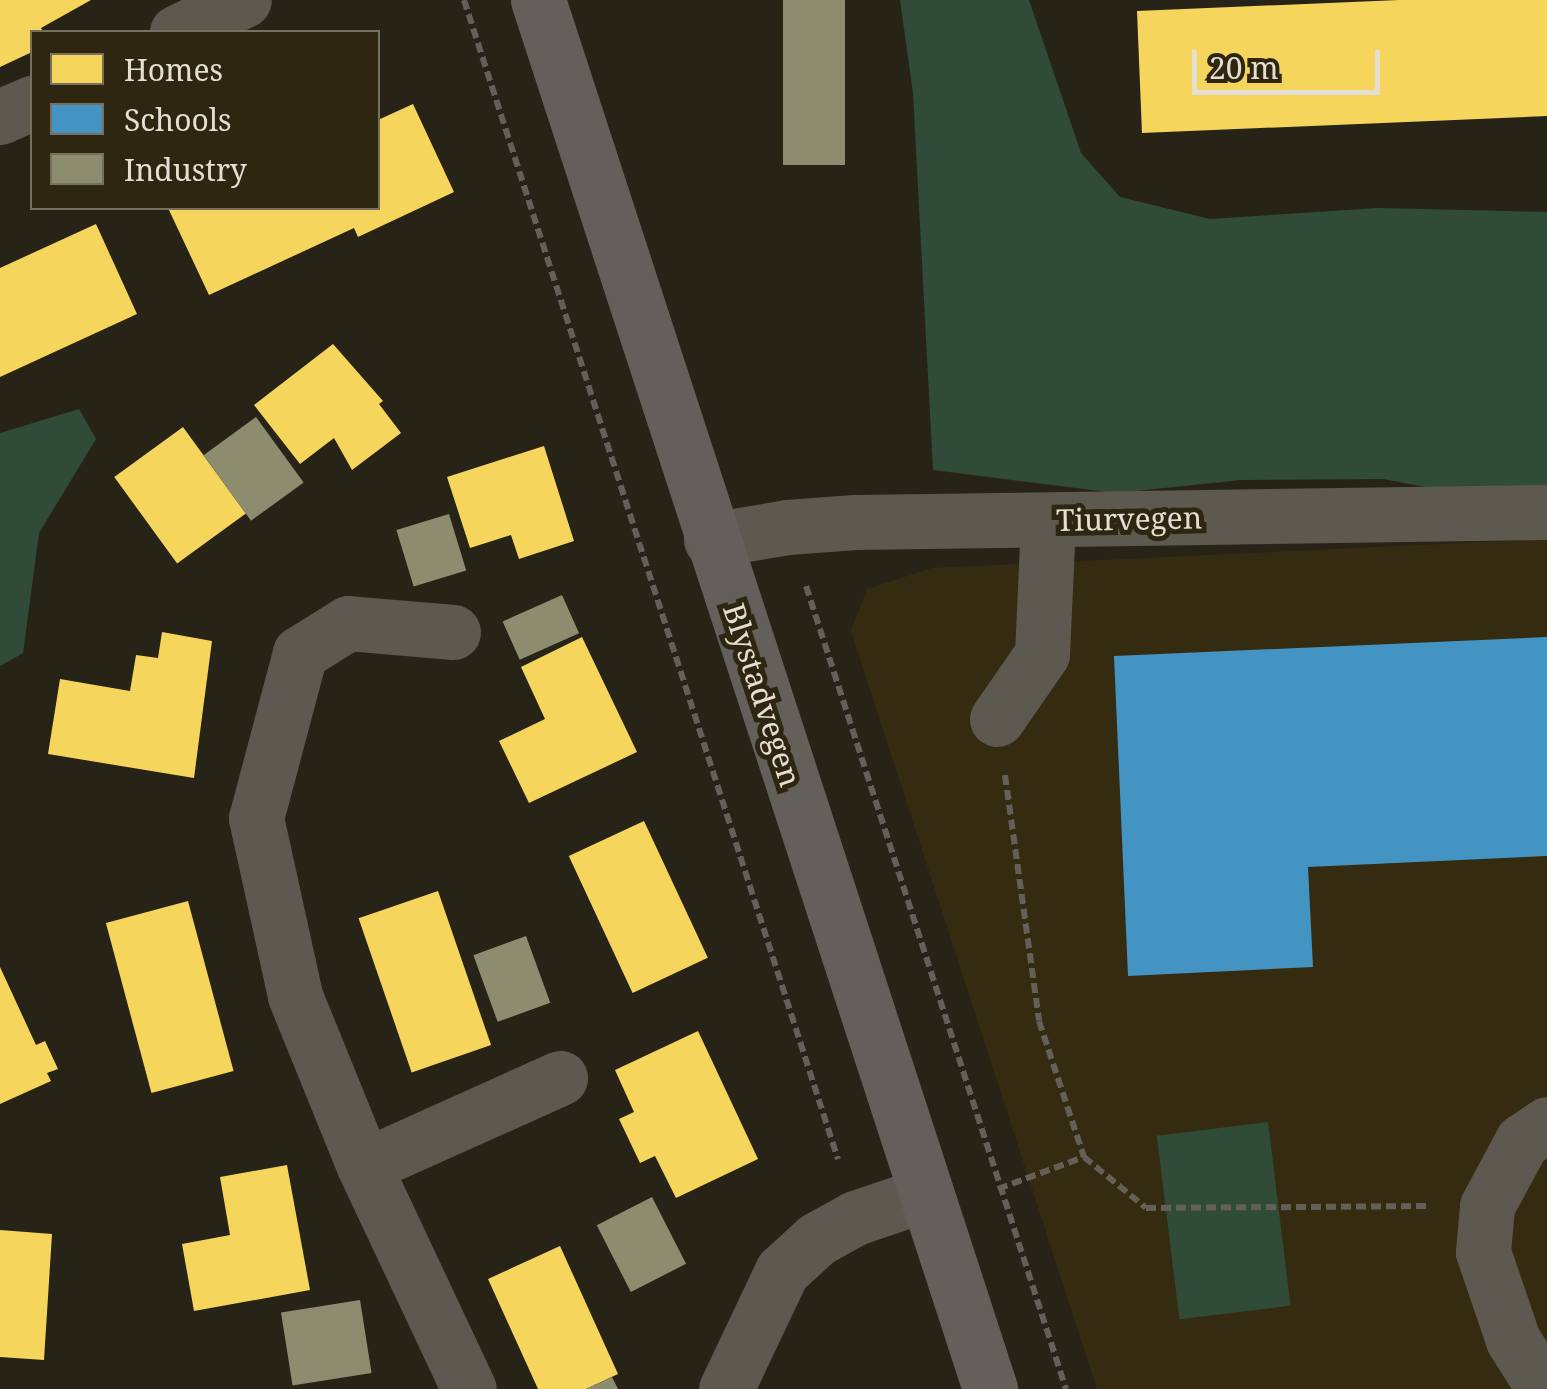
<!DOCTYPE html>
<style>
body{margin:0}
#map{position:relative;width:1547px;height:1389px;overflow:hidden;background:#282317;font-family:"Noto Serif",serif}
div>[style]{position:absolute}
.built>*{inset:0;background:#352b11}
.green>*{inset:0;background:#304c39;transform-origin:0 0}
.homes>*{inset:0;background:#f6d55c;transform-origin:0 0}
.schools>*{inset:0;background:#4393c3}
.industry>*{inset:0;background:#8c8c6e;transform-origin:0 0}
.path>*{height:6px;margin-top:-3px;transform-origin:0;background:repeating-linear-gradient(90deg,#645f58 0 10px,transparent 0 15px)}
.minor>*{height:55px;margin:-27.5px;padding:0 27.5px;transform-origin:27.5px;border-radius:27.5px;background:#5e5950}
.major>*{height:55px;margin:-27.5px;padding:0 27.5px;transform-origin:27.5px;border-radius:27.5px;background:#635f5a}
span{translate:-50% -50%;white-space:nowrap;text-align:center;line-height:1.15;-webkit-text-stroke:10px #2e2611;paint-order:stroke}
.street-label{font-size:30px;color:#e5dfd3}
.legend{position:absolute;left:30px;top:30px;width:350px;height:180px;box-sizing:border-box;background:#2e2611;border:2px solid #77705f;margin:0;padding:12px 18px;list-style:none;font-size:30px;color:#e5dfd3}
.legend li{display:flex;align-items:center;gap:20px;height:50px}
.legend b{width:50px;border:2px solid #77705f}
.scale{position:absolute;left:1192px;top:50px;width:188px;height:45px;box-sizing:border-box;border:5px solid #e5dfd3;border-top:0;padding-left:12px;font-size:30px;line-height:35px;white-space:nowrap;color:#e5dfd3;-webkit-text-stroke:8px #2e2611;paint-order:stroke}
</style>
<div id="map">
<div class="built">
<div style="clip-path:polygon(1547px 539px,1547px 1389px,1097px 1389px,851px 631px,867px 589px,932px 568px)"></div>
</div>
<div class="green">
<div style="clip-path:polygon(900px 0,1029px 0,1081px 153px,1120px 197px,1210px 219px,1378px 208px,1547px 212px,1547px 501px,1516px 504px,1383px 479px,1241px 480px,1116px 493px,933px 470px,913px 93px)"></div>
<div style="clip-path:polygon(79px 409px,96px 439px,39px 533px,23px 653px,0 666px,0 433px)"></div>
<div style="left:1268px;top:1122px;width:185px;height:112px;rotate:83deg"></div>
</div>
<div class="homes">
<div style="clip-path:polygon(0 0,91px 0,41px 28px,43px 32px,32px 32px,32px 52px,0 67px)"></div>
<div style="clip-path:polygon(1399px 0,1547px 0,1547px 116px,1142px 133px,1137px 11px)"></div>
<div style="clip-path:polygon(413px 104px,454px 192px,358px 237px,354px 228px,209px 295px,168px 208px,378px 208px,378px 120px)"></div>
<div style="clip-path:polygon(96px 224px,137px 314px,0 377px,0 268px)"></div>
<div style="clip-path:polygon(333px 344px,383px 401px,379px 404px,401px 433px,352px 470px,334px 438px,300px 464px,254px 405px)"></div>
<div style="left:183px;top:427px;width:107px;height:85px;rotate:54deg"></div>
<div style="clip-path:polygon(544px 446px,574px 541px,519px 559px,511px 535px,470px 548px,447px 477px)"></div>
<div style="clip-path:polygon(162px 632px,212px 641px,194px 778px,48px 754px,60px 679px,130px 691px,136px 655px,158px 658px)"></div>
<div style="clip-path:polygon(582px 637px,637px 752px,529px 803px,499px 741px,545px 719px,521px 667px)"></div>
<div style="left:644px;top:821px;width:151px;height:83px;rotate:65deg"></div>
<div style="left:438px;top:891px;width:163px;height:84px;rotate:71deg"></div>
<div style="left:188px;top:901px;width:176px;height:85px;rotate:75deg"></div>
<div style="clip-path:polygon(0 967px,36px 1045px,45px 1041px,58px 1069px,47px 1073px,51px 1081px,0 1104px)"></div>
<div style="clip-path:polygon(698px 1031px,758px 1159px,676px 1198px,655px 1156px,640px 1163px,619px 1119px,634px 1112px,615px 1070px)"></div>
<div style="clip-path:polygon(287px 1165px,310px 1290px,194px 1311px,182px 1244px,230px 1235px,220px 1177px)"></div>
<div style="clip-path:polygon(0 1230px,52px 1234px,44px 1360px,0 1357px)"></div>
<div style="clip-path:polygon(560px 1246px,618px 1374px,586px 1389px,538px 1389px,488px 1279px)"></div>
</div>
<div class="schools">
<div style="clip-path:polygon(1547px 637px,1547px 856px,1308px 867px,1313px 967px,1128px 976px,1114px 656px)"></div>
</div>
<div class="industry">
<div style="left:783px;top:0;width:62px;height:165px"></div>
<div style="left:256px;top:417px;width:81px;height:65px;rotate:54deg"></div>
<div style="left:449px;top:514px;width:59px;height:55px;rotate:73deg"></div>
<div style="left:562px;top:595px;width:42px;height:65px;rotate:66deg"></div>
<div style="left:526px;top:936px;width:71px;height:56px;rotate:70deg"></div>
<div style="left:652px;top:1197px;width:75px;height:62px;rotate:63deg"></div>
<div style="left:360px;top:1300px;width:74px;height:80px;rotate:81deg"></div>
<div style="clip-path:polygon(612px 1377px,618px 1389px,586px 1389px)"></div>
</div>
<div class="path">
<div style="left:464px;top:0;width:1218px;rotate:72.12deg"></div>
<div style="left:806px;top:586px;width:844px;rotate:72.06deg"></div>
<div style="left:1005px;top:775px;width:248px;rotate:82.1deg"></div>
<div style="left:1039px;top:1021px;width:143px;rotate:71.7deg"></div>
<div style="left:1084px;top:1157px;width:80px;rotate:39.4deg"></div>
<div style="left:1146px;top:1208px;width:281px;rotate:-0.4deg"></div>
<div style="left:998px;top:1189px;width:92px;rotate:-20.4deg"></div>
</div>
<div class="minor">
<div style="left:177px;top:32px;width:74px;rotate:-25.5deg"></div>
<div style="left:0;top:117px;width:35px;rotate:-24deg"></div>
<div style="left:711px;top:540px;width:77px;rotate:-9.7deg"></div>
<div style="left:787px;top:527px;width:68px;rotate:-4.2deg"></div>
<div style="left:855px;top:522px;width:692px;rotate:-0.83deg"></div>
<div style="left:453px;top:632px;width:105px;rotate:-175.1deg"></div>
<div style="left:348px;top:623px;width:57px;rotate:148deg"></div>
<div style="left:300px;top:653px;width:171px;rotate:104.9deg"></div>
<div style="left:256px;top:818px;width:182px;rotate:77.6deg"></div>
<div style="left:295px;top:996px;width:183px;rotate:67.9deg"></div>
<div style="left:364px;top:1166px;width:246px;rotate:64.8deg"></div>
<div style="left:997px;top:719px;width:79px;rotate:-55.3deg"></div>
<div style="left:1042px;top:654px;width:134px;rotate:-87.4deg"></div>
<div style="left:364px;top:1166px;width:215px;rotate:-24.2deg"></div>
<div style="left:726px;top:1389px;width:131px;rotate:-64.6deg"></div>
<div style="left:782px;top:1271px;width:47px;rotate:-42.4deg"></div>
<div style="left:817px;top:1239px;width:43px;rotate:-28.9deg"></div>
<div style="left:855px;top:1218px;width:75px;rotate:-18.7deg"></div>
<div style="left:1544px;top:1389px;width:58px;rotate:-122.3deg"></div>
<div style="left:1513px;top:1340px;width:93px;rotate:-108.8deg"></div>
<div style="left:1483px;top:1252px;width:46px;rotate:-85deg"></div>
<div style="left:1487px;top:1206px;width:74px;rotate:-61.7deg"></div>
<div style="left:1522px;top:1141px;width:30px;rotate:-34deg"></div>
</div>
<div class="major">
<div style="left:538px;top:0;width:1461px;rotate:71.97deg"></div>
</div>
<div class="street-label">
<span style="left:1129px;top:519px;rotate:-1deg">Tiurvegen</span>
<span style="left:762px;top:695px;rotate:72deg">Blystadvegen</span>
</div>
<ul class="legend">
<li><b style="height:28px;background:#f6d55c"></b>Homes</li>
<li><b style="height:28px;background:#4393c3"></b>Schools</li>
<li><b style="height:28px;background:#8c8c6e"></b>Industry</li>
</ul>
<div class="scale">20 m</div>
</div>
